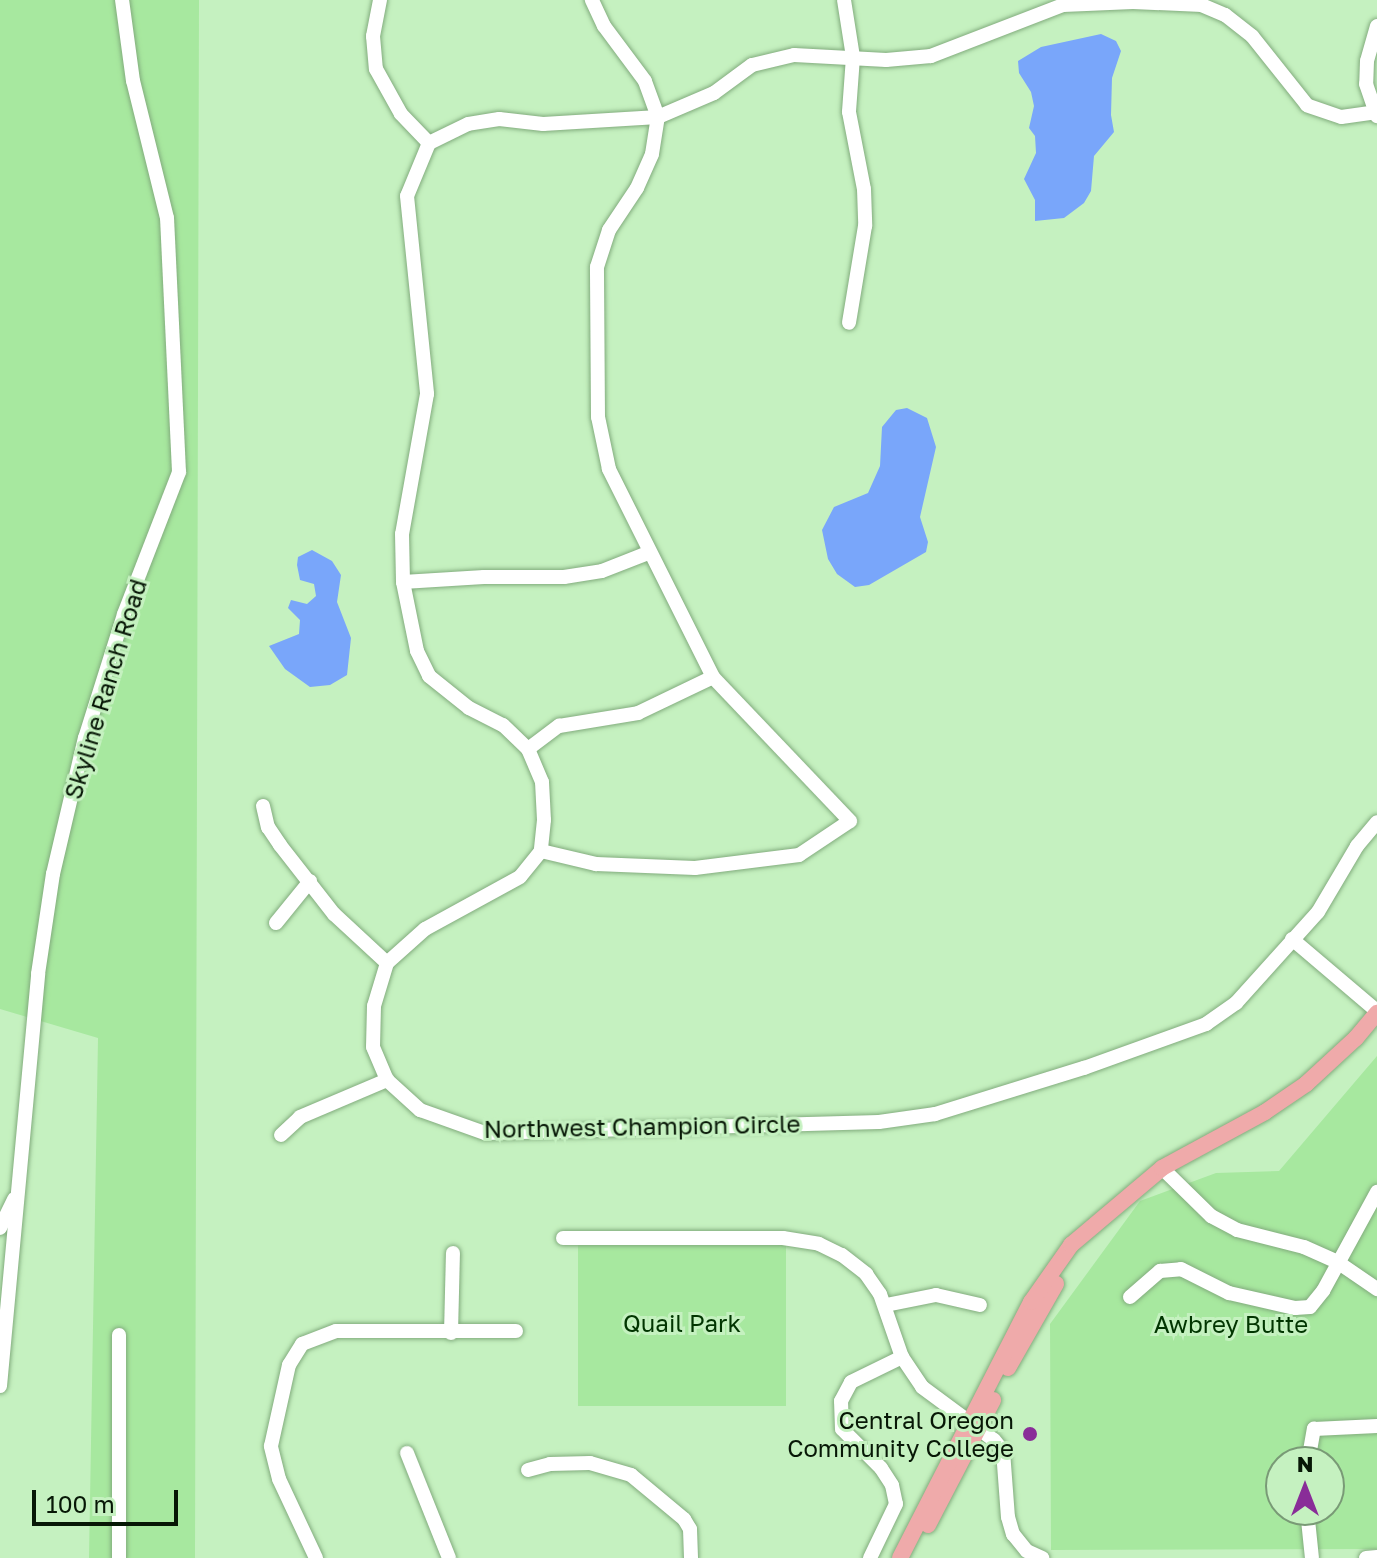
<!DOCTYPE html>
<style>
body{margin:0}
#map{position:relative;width:1377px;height:1558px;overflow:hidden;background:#c5f1c0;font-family:"Golos Text",sans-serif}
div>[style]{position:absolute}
.green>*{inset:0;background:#a7e89f;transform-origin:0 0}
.water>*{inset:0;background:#79a6fa}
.roads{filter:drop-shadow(0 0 2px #82ac7d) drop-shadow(0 0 2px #82ac7d)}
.minor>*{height:14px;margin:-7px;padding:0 7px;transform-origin:7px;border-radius:7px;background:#fff}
.major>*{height:16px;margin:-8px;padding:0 8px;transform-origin:8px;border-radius:8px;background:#efaaaa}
.dots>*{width:22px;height:22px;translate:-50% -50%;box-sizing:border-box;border:4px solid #c5f1c0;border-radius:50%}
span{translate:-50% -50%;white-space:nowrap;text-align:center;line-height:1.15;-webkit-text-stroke:6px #c5f1c0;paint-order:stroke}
.street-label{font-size:24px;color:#071706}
.park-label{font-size:24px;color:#013500}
.poi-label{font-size:24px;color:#071706}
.right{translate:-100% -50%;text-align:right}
.north{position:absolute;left:1265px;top:1446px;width:80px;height:80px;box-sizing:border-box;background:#c5f1c0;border:2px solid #799a76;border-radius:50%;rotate:0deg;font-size:22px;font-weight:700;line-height:32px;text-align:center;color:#071706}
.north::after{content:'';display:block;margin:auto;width:28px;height:36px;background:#892d98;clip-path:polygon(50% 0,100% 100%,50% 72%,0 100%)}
.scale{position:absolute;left:32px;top:1490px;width:146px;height:36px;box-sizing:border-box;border:4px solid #071706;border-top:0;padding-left:10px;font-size:24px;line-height:28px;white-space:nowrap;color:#071706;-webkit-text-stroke:6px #c5f1c0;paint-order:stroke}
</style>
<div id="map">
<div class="green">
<div style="clip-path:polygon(0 0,199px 0,195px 1558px,89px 1558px,98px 1038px,0 1009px)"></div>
<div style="clip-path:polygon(evenodd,1377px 1056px,1377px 1549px,1051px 1550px,1050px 1324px,1140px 1201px,1216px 1173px,1279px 1171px,1377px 1056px,1281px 1462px,1329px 1462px,1329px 1510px,1281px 1510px,1281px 1462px)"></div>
<div style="left:578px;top:1240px;width:208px;height:166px"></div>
</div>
<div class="water">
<div style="clip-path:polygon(1101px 34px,1116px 41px,1121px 51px,1112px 78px,1111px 115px,1114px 132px,1094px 156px,1091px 191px,1084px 203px,1064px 218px,1035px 221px,1035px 200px,1024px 179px,1036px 153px,1035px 136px,1029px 128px,1034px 106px,1031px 92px,1019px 73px,1018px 61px,1041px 47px)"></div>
<div style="clip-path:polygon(907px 408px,927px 418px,936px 447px,920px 517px,928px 542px,926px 552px,869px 585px,855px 587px,837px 574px,828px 559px,822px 530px,834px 507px,868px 493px,880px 466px,882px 427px,896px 410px)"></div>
<div style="clip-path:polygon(312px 550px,332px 561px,341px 575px,337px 602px,351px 638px,347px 675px,330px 685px,310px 687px,285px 669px,269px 646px,299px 634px,300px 620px,288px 608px,291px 600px,307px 604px,316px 596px,314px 584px,300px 580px,297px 565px,298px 557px)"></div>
</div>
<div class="roads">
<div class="minor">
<div style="left:380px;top:0;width:37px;rotate:101deg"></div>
<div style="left:373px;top:36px;width:33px;rotate:85deg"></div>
<div style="left:376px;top:69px;width:51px;rotate:60.9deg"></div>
<div style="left:401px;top:114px;width:40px;rotate:46deg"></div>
<div style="left:844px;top:0;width:58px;rotate:81deg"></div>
<div style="left:853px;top:57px;width:55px;rotate:94.2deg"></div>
<div style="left:849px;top:112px;width:78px;rotate:79deg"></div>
<div style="left:864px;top:189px;width:37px;rotate:88deg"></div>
<div style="left:865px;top:226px;width:98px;rotate:99.4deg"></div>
<div style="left:1377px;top:26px;width:36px;rotate:106deg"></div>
<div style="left:1367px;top:61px;width:23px;rotate:92deg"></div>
<div style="left:1366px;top:84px;width:34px;rotate:71deg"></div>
<div style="left:1377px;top:112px;width:36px;rotate:172deg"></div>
<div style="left:1341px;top:117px;width:36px;rotate:-161deg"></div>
<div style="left:1307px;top:105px;width:88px;rotate:-128.6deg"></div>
<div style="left:1252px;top:36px;width:34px;rotate:-142deg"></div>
<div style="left:1225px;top:15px;width:25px;rotate:-157deg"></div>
<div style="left:1202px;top:5px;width:69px;rotate:-177.5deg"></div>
<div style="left:1133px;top:2px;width:70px;rotate:177.5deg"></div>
<div style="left:1063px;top:5px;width:142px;rotate:158.9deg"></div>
<div style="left:931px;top:56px;width:45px;rotate:174.9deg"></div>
<div style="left:886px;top:60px;width:92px;rotate:-176.9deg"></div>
<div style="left:794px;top:55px;width:43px;rotate:166.6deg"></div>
<div style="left:752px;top:65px;width:47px;rotate:143.6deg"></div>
<div style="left:714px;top:93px;width:61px;rotate:156.8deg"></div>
<div style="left:658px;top:117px;width:115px;rotate:176.5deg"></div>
<div style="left:543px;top:124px;width:44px;rotate:-173.5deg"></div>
<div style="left:499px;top:119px;width:31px;rotate:171deg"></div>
<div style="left:468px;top:124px;width:43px;rotate:154deg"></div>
<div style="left:429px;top:143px;width:57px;rotate:112.5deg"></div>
<div style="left:407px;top:196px;width:199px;rotate:84.2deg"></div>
<div style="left:427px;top:394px;width:142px;rotate:100.1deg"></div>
<div style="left:402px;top:534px;width:48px;rotate:88.8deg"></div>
<div style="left:403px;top:582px;width:70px;rotate:78.5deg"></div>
<div style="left:417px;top:651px;width:28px;rotate:64deg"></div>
<div style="left:429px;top:676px;width:51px;rotate:38.7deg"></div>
<div style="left:469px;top:708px;width:38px;rotate:27deg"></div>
<div style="left:503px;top:725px;width:35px;rotate:44deg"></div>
<div style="left:528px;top:749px;width:36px;rotate:67deg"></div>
<div style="left:542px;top:782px;width:38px;rotate:87deg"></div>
<div style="left:544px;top:820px;width:31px;rotate:96deg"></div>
<div style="left:541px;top:851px;width:33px;rotate:129deg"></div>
<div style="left:520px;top:877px;width:108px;rotate:151.3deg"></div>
<div style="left:425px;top:929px;width:51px;rotate:138.2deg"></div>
<div style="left:387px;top:963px;width:45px;rotate:106.8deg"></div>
<div style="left:374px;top:1006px;width:41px;rotate:91.4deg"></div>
<div style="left:373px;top:1047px;width:36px;rotate:67deg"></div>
<div style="left:387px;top:1080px;width:45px;rotate:42.3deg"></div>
<div style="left:420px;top:1110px;width:69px;rotate:19.5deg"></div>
<div style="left:485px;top:1133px;width:394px;rotate:-1.6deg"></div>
<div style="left:879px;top:1122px;width:57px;rotate:-8.1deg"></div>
<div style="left:935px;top:1114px;width:156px;rotate:-17.2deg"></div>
<div style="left:1084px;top:1068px;width:130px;rotate:-19.8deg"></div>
<div style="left:1206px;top:1024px;width:37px;rotate:-35deg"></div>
<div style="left:1236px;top:1003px;width:122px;rotate:-48deg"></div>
<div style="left:1318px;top:912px;width:77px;rotate:-59.4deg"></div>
<div style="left:1357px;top:846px;width:31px;rotate:-50deg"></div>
<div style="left:403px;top:582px;width:81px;rotate:-3.5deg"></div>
<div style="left:484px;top:577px;width:80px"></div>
<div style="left:564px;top:577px;width:38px;rotate:-9deg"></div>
<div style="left:602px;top:571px;width:49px;rotate:-21.4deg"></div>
<div style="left:528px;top:749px;width:39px;rotate:-37deg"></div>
<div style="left:559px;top:726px;width:80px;rotate:-9.3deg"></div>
<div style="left:638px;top:713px;width:83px;rotate:-25.6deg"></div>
<div style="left:263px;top:806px;width:22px;rotate:77deg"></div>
<div style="left:268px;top:827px;width:22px;rotate:56deg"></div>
<div style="left:280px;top:845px;width:88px;rotate:52deg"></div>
<div style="left:334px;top:914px;width:72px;rotate:42.8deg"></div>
<div style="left:541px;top:851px;width:57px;rotate:13.3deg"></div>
<div style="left:596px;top:864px;width:99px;rotate:2.3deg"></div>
<div style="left:695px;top:868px;width:105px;rotate:-7.1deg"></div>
<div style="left:799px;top:855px;width:61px;rotate:-33.7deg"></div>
<div style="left:850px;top:821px;width:199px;rotate:-133.6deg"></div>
<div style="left:713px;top:677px;width:233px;rotate:-116.6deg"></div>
<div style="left:609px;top:469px;width:53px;rotate:-101.9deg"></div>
<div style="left:598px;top:417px;width:150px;rotate:-90.4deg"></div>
<div style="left:597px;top:267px;width:39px;rotate:-72deg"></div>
<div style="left:609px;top:230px;width:50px;rotate:-56.3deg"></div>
<div style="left:637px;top:188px;width:37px;rotate:-66deg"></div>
<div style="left:652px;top:154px;width:37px;rotate:-81deg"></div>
<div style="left:658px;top:117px;width:38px;rotate:-110deg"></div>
<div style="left:645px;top:81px;width:69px;rotate:-126.7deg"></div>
<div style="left:604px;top:26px;width:29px;rotate:-115deg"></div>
<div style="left:276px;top:923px;width:54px;rotate:-51deg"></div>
<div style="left:1292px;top:939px;width:111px;rotate:40.3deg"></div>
<div style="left:281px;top:1135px;width:26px;rotate:-43deg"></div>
<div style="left:300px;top:1117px;width:95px;rotate:-23deg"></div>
<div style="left:1162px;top:1168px;width:69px;rotate:44.4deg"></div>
<div style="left:1211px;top:1216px;width:30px;rotate:28deg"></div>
<div style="left:1237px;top:1230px;width:69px;rotate:14.2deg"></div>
<div style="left:1304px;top:1247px;width:35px;rotate:24deg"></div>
<div style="left:1336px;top:1261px;width:50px;rotate:34.3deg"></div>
<div style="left:0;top:1228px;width:32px;rotate:-64deg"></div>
<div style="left:563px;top:1238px;width:220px"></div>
<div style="left:783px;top:1238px;width:36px;rotate:9deg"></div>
<div style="left:819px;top:1244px;width:25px;rotate:26deg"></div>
<div style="left:842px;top:1255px;width:31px;rotate:38deg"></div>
<div style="left:866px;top:1274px;width:24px;rotate:55deg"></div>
<div style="left:880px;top:1294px;width:67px;rotate:70.8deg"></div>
<div style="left:902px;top:1357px;width:36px;rotate:56deg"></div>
<div style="left:922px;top:1387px;width:89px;rotate:36.4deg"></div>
<div style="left:994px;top:1440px;width:14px;rotate:51deg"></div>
<div style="left:1003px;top:1451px;width:66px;rotate:85.7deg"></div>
<div style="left:1008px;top:1517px;width:18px;rotate:74deg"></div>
<div style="left:1013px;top:1534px;width:22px;rotate:51deg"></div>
<div style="left:1027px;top:1551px;width:17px;rotate:25deg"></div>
<div style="left:1130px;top:1297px;width:40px;rotate:-41deg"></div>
<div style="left:1160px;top:1271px;width:21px;rotate:-5deg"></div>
<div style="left:1181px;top:1269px;width:54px;rotate:26.6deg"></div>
<div style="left:1229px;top:1293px;width:68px;rotate:12.8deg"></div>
<div style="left:1295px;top:1308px;width:15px;rotate:-4deg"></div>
<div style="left:1310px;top:1307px;width:21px;rotate:-51deg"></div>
<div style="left:1323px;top:1291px;width:113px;rotate:-61.4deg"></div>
<div style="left:886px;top:1305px;width:51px;rotate:-11.3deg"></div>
<div style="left:936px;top:1295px;width:45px;rotate:12.8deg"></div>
<div style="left:451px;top:1333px;width:80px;rotate:-88.6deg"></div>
<div style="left:0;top:1386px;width:414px;rotate:-84.7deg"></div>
<div style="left:38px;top:974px;width:101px;rotate:-81.5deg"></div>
<div style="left:53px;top:874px;width:140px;rotate:-76.8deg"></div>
<div style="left:85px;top:738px;width:130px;rotate:-72.5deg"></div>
<div style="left:124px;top:614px;width:152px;rotate:-68.8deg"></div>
<div style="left:179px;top:472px;width:254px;rotate:-92.7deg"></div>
<div style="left:167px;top:218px;width:141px;rotate:-103.9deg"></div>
<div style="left:133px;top:81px;width:82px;rotate:-97.7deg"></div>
<div style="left:407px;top:1453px;width:113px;rotate:68.2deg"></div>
<div style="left:1308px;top:1462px;width:34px;rotate:-80deg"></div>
<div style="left:1314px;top:1429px;width:63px;rotate:-2.7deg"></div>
<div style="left:528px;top:1470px;width:23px;rotate:-15deg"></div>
<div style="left:550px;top:1464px;width:40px;rotate:-1.4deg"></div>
<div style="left:590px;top:1463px;width:43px;rotate:16.3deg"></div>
<div style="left:631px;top:1475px;width:69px;rotate:39.7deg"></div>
<div style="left:684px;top:1519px;width:12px;rotate:59deg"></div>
<div style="left:690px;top:1529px;width:29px;rotate:88deg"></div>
<div style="left:1307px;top:1510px;width:48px;rotate:84.1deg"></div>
<div style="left:119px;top:1558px;width:223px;rotate:-90deg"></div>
<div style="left:316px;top:1558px;width:87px;rotate:-115.1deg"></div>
<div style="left:279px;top:1479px;width:34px;rotate:-104deg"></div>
<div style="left:271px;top:1446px;width:83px;rotate:-77.5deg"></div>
<div style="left:289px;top:1365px;width:25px;rotate:-58deg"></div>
<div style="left:302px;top:1344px;width:36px;rotate:-21deg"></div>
<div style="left:336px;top:1331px;width:180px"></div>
<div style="left:870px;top:1558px;width:60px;rotate:-64.3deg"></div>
<div style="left:896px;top:1504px;width:19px;rotate:-102deg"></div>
<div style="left:892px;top:1485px;width:20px;rotate:-123deg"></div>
<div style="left:881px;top:1468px;width:55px;rotate:-135deg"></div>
<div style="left:842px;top:1429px;width:28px;rotate:-92deg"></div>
<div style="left:841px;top:1401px;width:21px;rotate:-62deg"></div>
<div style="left:851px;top:1382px;width:57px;rotate:-26.1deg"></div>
<div style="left:1366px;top:1558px;width:11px;rotate:-5deg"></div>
</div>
<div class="major">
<div style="left:1008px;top:1368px;width:97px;rotate:-60.3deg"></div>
<div style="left:928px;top:1525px;width:141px;rotate:-62.5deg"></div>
<div style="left:900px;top:1558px;width:288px;rotate:-62.9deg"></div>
<div style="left:1031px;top:1302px;width:70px;rotate:-54.9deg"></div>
<div style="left:1071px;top:1245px;width:119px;rotate:-40.2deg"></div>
<div style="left:1162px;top:1168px;width:117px;rotate:-28.5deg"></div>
<div style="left:1265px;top:1112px;width:50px;rotate:-34.3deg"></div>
<div style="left:1306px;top:1084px;width:68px;rotate:-42.6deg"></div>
<div style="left:1356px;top:1038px;width:33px;rotate:-50deg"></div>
</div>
</div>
<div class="dots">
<div style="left:1030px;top:1434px;background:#892d98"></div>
</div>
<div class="street-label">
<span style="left:105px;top:689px;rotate:-73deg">Skyline Ranch Road</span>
<span style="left:642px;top:1126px;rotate:-1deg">Northwest Champion Circle</span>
</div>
<div class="park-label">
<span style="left:682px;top:1323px">Quail Park</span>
<span style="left:1231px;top:1324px">Awbrey Butte</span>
</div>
<div class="poi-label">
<span class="right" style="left:1014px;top:1434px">Central Oregon<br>Community College</span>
</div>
<div class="north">N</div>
<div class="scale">100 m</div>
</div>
